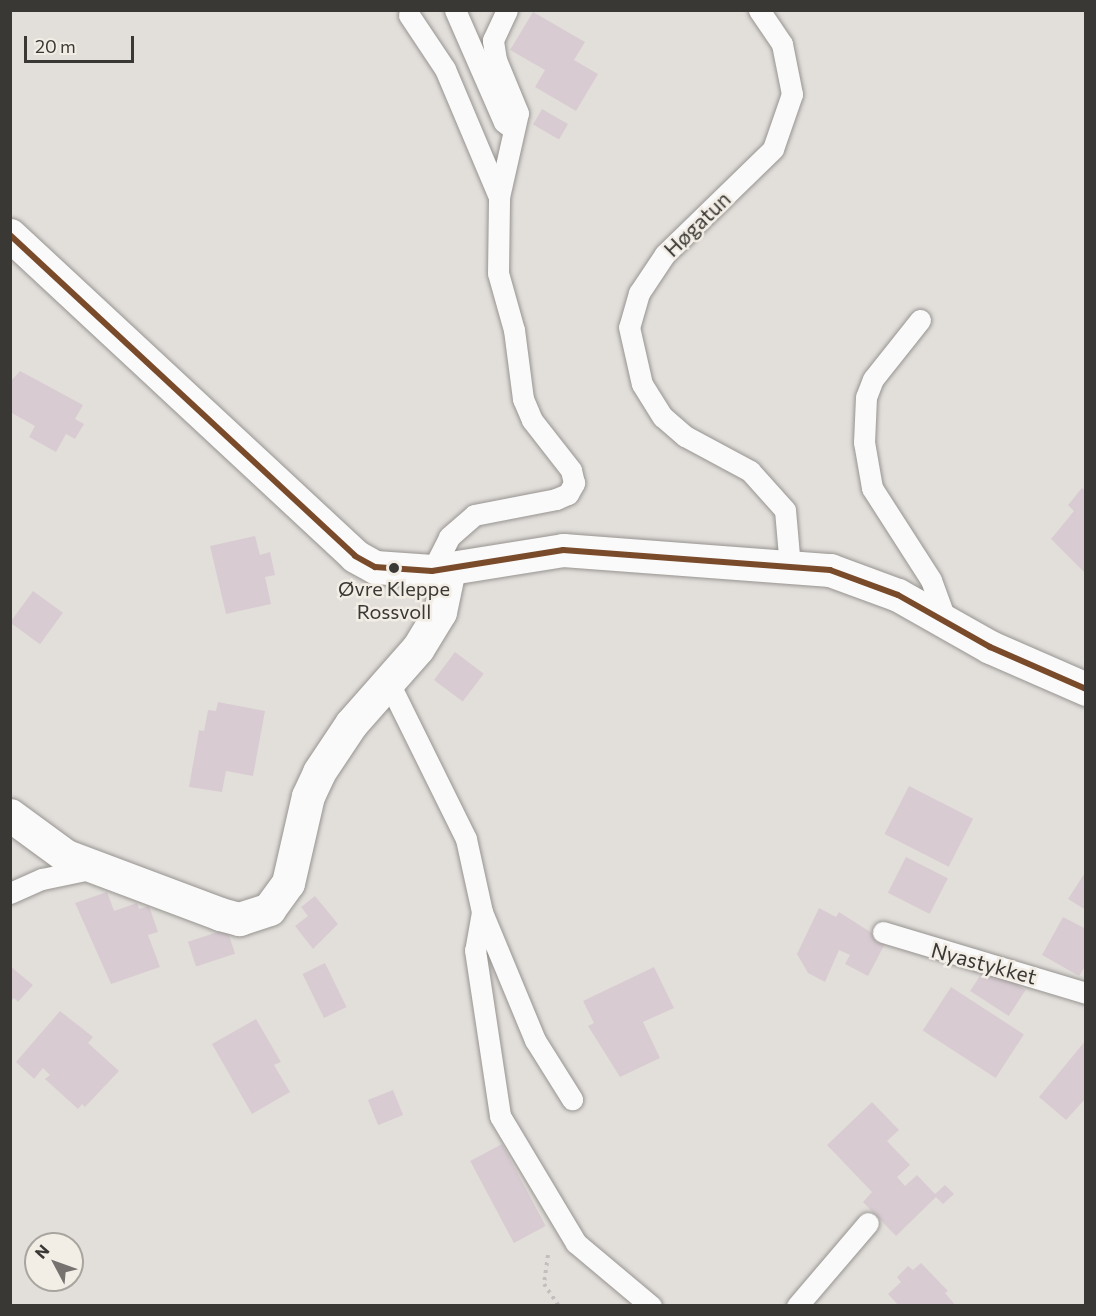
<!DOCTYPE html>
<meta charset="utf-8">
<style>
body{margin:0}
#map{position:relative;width:1096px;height:1316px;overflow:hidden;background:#e2dfdb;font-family:Commissioner,sans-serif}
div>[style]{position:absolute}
.building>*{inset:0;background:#d8ccd2;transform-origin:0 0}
.path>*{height:4px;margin-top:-2px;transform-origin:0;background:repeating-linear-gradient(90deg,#c1c0bf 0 3px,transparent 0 7.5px)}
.roads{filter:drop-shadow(0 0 2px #979491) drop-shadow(0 0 2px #979491)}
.service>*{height:21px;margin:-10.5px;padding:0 10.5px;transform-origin:10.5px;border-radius:10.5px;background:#fbfafa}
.minor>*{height:33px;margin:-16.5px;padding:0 16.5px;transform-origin:16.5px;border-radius:16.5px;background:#fbfafa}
.tertiary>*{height:33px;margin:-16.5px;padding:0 16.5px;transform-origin:16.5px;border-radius:16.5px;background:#fbfafa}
.bus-1>*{height:6px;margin:-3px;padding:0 3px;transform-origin:3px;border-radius:3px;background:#7a4b2a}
.dots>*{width:16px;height:16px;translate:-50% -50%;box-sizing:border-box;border:3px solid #f2ede5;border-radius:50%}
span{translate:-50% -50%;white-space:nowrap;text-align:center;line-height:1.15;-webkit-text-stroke:5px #f2ede5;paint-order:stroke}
.bus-label{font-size:20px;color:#3a3835}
.street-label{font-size:21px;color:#3a3835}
.frame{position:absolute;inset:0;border:12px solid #3a3835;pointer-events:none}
.north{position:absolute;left:24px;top:1232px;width:60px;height:60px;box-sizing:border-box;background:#f2ede5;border:2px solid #a8a59f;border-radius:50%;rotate:311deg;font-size:16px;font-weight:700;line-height:24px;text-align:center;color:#3a3835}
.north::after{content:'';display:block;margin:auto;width:21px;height:27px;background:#75726f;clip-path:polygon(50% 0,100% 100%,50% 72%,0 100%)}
.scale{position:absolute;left:24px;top:36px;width:110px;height:27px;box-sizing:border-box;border:3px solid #3a3835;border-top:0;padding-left:8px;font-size:18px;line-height:21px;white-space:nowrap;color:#3a3835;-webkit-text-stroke:4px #f2ede5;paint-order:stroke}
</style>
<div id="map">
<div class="building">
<div style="clip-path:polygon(533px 12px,585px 42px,574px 60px,598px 74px,576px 111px,535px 87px,545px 70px,510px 50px)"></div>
<div style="left:542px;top:109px;width:30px;height:18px;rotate:30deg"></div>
<div style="clip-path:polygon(20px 371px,83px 405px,75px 419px,84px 424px,75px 439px,66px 434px,56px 452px,29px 437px,35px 426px,10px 412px,10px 382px)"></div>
<div style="clip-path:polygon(1082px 488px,1086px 491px,1086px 574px,1051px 539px,1074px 511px,1068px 505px)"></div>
<div style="clip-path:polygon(255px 536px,260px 555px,270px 552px,275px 575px,265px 577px,271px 604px,226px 614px,210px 546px)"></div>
<div style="left:33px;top:591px;width:37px;height:39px;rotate:36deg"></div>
<div style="left:455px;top:652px;width:36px;height:35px;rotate:37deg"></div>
<div style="clip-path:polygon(218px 702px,265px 711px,253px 776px,226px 771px,222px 792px,189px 787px,199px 730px,204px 731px,208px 710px,216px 711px)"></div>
<div style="left:909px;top:786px;width:72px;height:54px;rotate:27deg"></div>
<div style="left:906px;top:857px;width:47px;height:40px;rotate:27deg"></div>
<div style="clip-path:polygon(1086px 871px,1086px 910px,1068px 899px)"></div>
<div style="clip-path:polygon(107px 892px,114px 911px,137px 903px,139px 909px,149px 906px,158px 932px,148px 935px,160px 967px,111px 984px,75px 903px)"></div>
<div style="clip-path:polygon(315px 896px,338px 924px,313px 949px,295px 926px,308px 916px,301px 907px)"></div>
<div style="clip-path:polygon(819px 908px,836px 917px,839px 912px,886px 942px,868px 976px,845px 964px,850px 955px,839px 950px,825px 982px,808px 973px,797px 954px)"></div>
<div style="clip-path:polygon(1063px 917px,1086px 929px,1086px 965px,1079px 976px,1042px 955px)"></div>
<div style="left:227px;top:929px;width:26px;height:41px;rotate:72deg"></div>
<div style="left:325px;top:963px;width:49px;height:25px;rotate:64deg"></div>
<div style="left:987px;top:965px;width:46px;height:31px;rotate:33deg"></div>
<div style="clip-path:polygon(10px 966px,33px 985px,18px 1002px,14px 998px,10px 1002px)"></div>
<div style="clip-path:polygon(654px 967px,674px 1008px,643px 1022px,660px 1058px,620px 1077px,588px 1026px,594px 1023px,583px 1001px)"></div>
<div style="left:951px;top:987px;width:87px;height:52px;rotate:33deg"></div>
<div style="clip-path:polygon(60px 1011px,93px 1037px,88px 1043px,119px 1071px,85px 1107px,82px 1104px,78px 1109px,45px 1079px,50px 1075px,43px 1068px,34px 1079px,16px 1062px)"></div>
<div style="clip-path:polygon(256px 1019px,281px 1062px,274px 1065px,290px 1092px,252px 1114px,212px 1044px)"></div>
<div style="clip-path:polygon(1086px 1040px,1086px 1098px,1066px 1120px,1039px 1097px)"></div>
<div style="left:393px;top:1090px;width:27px;height:27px;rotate:68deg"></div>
<div style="clip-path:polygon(872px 1102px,899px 1130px,887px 1141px,910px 1165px,897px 1177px,905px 1186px,917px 1175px,935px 1194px,945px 1185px,954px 1194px,943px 1204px,936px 1197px,896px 1236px,863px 1202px,872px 1192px,827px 1145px)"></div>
<div style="left:502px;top:1144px;width:93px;height:36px;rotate:62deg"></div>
<div style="clip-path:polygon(921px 1263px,948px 1291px,945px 1293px,956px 1306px,899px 1306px,888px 1294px,901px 1282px,897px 1277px,908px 1266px,913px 1270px)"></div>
</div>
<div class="path">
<div style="left:548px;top:1255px;width:29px;rotate:98deg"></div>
<div style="left:544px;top:1284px;width:27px;rotate:56deg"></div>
</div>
<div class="roads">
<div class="service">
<div style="left:455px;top:10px;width:122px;rotate:66.4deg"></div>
<div style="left:504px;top:122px;width:11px;rotate:38deg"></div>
<div style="left:759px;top:10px;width:41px;rotate:55.9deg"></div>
<div style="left:782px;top:44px;width:51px;rotate:78.7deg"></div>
<div style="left:792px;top:94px;width:58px;rotate:109.1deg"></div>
<div style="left:773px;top:149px;width:151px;rotate:135.8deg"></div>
<div style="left:665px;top:254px;width:47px;rotate:123.7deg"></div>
<div style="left:639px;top:293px;width:35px;rotate:106deg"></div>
<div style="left:629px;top:327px;width:58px;rotate:77.2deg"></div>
<div style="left:642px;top:384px;width:39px;rotate:58deg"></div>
<div style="left:663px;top:417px;width:29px;rotate:41deg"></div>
<div style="left:685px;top:436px;width:74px;rotate:28.3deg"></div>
<div style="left:750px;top:471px;width:52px;rotate:48.1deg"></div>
<div style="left:785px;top:510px;width:57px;rotate:85deg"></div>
<div style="left:409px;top:15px;width:65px;rotate:56.3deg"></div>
<div style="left:445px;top:69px;width:139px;rotate:67.1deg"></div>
<div style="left:920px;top:320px;width:75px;rotate:128.5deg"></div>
<div style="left:873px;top:379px;width:19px;rotate:111deg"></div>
<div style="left:866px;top:397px;width:45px;rotate:92.5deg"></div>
<div style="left:864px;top:442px;width:47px;rotate:80.1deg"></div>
<div style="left:872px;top:488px;width:109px;rotate:57.3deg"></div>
<div style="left:931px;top:580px;width:47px;rotate:70deg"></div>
<div style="left:432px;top:571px;width:38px;rotate:-63deg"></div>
<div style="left:449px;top:537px;width:33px;rotate:-41deg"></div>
<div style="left:474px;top:515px;width:84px;rotate:-11deg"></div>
<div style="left:556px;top:499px;width:13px;rotate:-23deg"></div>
<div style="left:568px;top:494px;width:13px;rotate:-61deg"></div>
<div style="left:574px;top:483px;width:13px;rotate:-103deg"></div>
<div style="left:571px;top:470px;width:63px;rotate:-128deg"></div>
<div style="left:532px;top:420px;width:23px;rotate:-113deg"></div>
<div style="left:523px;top:399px;width:70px;rotate:-97.4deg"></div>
<div style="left:514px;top:330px;width:59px;rotate:-105.7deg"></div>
<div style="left:498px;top:273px;width:76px;rotate:-89.2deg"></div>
<div style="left:499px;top:197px;width:86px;rotate:-77.3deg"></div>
<div style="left:518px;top:113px;width:57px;rotate:-112.5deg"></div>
<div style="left:496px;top:60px;width:20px;rotate:-99deg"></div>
<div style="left:493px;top:40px;width:33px;rotate:-65deg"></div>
<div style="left:389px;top:683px;width:174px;rotate:63.7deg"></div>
<div style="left:466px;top:839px;width:75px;rotate:77.6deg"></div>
<div style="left:482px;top:912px;width:39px;rotate:100deg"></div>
<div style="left:475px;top:950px;width:168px;rotate:81.4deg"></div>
<div style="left:500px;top:1116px;width:148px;rotate:59.1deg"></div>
<div style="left:576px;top:1243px;width:98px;rotate:40deg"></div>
<div style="left:10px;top:893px;width:35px;rotate:-24deg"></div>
<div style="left:42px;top:879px;width:54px;rotate:-11.7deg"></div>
<div style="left:482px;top:912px;width:139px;rotate:67.5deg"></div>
<div style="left:535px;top:1040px;width:70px;rotate:57.9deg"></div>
<div style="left:883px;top:932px;width:212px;rotate:16.7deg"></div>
<div style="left:797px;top:1306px;width:109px;rotate:-49.5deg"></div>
</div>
<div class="minor">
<div style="left:10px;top:815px;width:69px;rotate:36.2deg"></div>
<div style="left:66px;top:856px;width:165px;rotate:20.6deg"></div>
<div style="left:220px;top:914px;width:20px;rotate:15deg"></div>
<div style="left:239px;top:919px;width:32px;rotate:-18deg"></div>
<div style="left:269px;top:909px;width:32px;rotate:-54deg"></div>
<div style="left:288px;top:883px;width:89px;rotate:-77.1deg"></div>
<div style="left:308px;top:796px;width:26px;rotate:-65deg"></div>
<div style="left:319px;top:772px;width:58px;rotate:-56.3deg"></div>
<div style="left:351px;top:724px;width:101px;rotate:-48.6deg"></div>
<div style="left:418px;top:648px;width:42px;rotate:-58.6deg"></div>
<div style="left:440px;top:612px;width:44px;rotate:-78.2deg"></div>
</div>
<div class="tertiary">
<div style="left:10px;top:235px;width:471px;rotate:42.9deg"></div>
<div style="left:355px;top:556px;width:23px;rotate:29deg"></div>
<div style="left:375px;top:567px;width:57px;rotate:4deg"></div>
<div style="left:432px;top:571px;width:133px;rotate:-9.1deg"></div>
<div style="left:563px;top:550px;width:268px;rotate:4.3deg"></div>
<div style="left:830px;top:570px;width:72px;rotate:20.2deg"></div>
<div style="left:898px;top:595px;width:106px;rotate:29.5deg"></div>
<div style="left:990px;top:647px;width:105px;rotate:23.6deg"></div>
</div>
</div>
<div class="bus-1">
<div style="left:10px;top:235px;width:471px;rotate:42.9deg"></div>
<div style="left:355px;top:556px;width:23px;rotate:29deg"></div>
<div style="left:375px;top:567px;width:57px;rotate:4deg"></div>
<div style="left:432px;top:571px;width:133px;rotate:-9.1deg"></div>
<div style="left:563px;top:550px;width:268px;rotate:4.3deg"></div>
<div style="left:830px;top:570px;width:72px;rotate:20.2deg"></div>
<div style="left:898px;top:595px;width:106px;rotate:29.5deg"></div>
<div style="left:990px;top:647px;width:105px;rotate:23.6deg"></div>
</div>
<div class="dots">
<div style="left:394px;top:568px;background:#3a3835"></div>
</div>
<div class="bus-label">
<span style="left:394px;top:600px">Øvre Kleppe<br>Rossvoll</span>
</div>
<div class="street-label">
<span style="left:697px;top:224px;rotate:-44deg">Høgatun</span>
<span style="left:984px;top:963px;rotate:15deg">Nyastykket</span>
</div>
<div class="frame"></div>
<div class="north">N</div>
<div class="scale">20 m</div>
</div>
